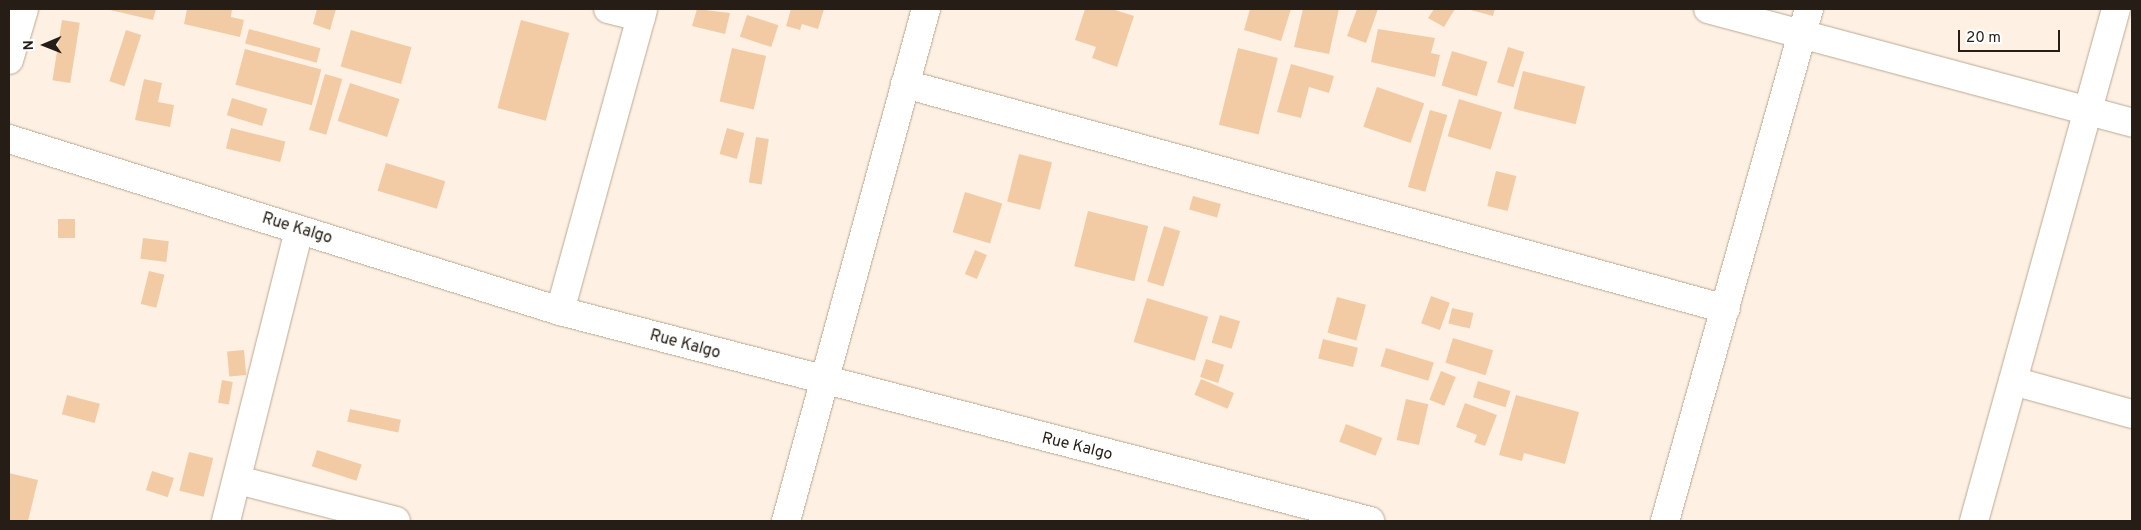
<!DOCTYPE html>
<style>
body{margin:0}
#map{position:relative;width:2141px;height:530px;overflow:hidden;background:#fef1e4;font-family:Overpass,sans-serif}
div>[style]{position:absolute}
.building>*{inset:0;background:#f2cba4;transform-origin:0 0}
.roads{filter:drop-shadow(0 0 1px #bca893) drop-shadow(0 0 1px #bca893)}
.street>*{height:28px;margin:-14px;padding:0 14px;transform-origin:14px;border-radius:14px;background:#fff}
span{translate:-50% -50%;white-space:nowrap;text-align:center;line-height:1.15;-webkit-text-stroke:4.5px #fff;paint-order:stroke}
.street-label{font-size:16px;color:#251d16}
.frame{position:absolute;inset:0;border:10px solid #251d16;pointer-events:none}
.north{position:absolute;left:20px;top:20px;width:50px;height:50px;-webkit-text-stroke:4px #fff;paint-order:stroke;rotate:269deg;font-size:14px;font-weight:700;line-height:20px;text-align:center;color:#251d16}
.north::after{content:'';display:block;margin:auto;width:18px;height:22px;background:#251d16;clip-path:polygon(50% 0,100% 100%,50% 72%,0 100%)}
.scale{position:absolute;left:1958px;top:30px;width:102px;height:22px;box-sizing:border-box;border:2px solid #251d16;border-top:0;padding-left:6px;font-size:15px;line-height:18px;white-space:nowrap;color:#251d16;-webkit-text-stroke:4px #fff;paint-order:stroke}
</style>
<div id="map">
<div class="building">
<div style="clip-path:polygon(106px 9px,156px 9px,153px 20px)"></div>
<div style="clip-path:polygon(187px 9px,232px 9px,231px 17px,244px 20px,240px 37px,184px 24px)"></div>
<div style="clip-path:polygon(317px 9px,336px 9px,330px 30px,313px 24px)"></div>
<div style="clip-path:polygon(697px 9px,730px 13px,725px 34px,692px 26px)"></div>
<div style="clip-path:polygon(791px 9px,824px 9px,818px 29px,802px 24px,800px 30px,786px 26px)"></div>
<div style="clip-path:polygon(1085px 9px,1112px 9px,1134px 16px,1117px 67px,1092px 58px,1096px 47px,1075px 40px)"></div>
<div style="clip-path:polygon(1250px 9px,1291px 9px,1281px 41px,1244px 30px)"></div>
<div style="clip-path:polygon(1303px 9px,1339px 9px,1329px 54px,1294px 47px)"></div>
<div style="clip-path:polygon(1357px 9px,1378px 9px,1366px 43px,1347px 36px)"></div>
<div style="clip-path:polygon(1434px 9px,1455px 9px,1444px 27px,1428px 18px)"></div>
<div style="clip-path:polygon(1467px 9px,1495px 9px,1493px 16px)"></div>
<div style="left:747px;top:15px;width:33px;height:23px;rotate:18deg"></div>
<div style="left:62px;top:20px;width:18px;height:61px;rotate:9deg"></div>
<div style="left:521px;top:20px;width:50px;height:91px;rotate:15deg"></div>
<div style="left:249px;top:29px;width:74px;height:15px;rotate:15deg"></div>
<div style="clip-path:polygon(1378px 29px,1435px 38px,1431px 53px,1440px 55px,1435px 77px,1371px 62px)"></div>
<div style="left:126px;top:30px;width:16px;height:54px;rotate:18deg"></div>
<div style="left:351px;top:30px;width:63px;height:38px;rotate:16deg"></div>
<div style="left:1508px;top:47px;width:17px;height:37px;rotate:17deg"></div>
<div style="left:732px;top:48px;width:35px;height:55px;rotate:13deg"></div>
<div style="left:1238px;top:48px;width:41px;height:79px;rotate:14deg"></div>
<div style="left:245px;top:49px;width:79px;height:37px;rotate:15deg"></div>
<div style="left:1452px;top:51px;width:37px;height:36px;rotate:17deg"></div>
<div style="clip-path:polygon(1291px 64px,1334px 76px,1329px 93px,1309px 87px,1301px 118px,1277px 112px)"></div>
<div style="left:1523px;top:71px;width:64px;height:39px;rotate:14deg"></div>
<div style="left:325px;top:74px;width:18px;height:58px;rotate:16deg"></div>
<div style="clip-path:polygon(144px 79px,162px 83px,158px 102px,174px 105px,170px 127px,135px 120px)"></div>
<div style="left:350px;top:83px;width:52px;height:40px;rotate:18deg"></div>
<div style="left:1377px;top:87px;width:50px;height:42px;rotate:19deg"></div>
<div style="left:232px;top:98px;width:37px;height:18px;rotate:17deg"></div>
<div style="left:1459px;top:99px;width:45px;height:39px;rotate:17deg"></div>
<div style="left:1430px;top:110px;width:18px;height:80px;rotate:16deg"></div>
<div style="left:231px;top:128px;width:56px;height:21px;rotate:14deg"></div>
<div style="left:727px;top:128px;width:18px;height:27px;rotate:16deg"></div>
<div style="left:756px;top:137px;width:13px;height:46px;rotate:9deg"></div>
<div style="left:1019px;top:154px;width:34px;height:49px;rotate:14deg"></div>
<div style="left:386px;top:163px;width:62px;height:29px;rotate:17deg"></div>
<div style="left:1496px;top:171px;width:21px;height:36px;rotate:14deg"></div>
<div style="left:965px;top:192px;width:39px;height:42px;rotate:17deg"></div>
<div style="left:1193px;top:196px;width:29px;height:14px;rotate:16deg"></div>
<div style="left:1088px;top:211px;width:62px;height:57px;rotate:14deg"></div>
<div style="left:58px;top:219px;width:17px;height:19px"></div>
<div style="left:1164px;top:226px;width:17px;height:58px;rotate:17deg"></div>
<div style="left:143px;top:238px;width:26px;height:21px;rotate:7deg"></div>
<div style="left:975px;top:250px;width:13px;height:26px;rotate:23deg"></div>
<div style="left:149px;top:271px;width:16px;height:34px;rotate:14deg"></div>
<div style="left:1431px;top:296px;width:20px;height:29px;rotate:20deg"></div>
<div style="left:1337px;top:297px;width:30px;height:37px;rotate:15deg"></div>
<div style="left:1147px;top:298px;width:64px;height:46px;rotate:17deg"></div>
<div style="left:1452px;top:308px;width:22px;height:16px;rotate:13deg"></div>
<div style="left:1220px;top:315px;width:21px;height:29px;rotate:17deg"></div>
<div style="left:1453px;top:338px;width:42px;height:26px;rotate:17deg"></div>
<div style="left:1323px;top:339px;width:36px;height:20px;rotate:14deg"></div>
<div style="left:1386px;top:348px;width:50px;height:19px;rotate:17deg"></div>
<div style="left:244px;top:350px;width:25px;height:17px;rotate:85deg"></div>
<div style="left:1206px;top:359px;width:19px;height:19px;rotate:18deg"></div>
<div style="left:1441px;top:371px;width:16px;height:31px;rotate:22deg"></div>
<div style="left:1201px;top:379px;width:36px;height:17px;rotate:23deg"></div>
<div style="left:222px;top:380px;width:11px;height:23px;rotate:10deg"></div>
<div style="left:1478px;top:381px;width:34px;height:17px;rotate:17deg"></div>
<div style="left:67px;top:395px;width:34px;height:20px;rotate:15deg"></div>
<div style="clip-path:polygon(1516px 395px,1579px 412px,1565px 464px,1524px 453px,1522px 461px,1499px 455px)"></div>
<div style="left:1406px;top:399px;width:23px;height:42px;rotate:13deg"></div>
<div style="clip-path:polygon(1465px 403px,1497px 415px,1485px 446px,1474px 442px,1477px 435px,1456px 427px)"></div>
<div style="left:350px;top:409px;width:52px;height:13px;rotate:12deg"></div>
<div style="left:1346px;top:424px;width:39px;height:19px;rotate:21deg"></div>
<div style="left:317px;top:450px;width:47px;height:17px;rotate:18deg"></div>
<div style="left:189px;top:452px;width:25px;height:40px;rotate:14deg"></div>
<div style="left:152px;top:471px;width:23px;height:20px;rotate:18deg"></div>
<div style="clip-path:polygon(9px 473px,38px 480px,28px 521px,9px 521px)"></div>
</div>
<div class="roads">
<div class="street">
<div style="left:608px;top:9px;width:34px;rotate:14deg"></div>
<div style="left:1708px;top:9px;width:439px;rotate:15deg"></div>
<div style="left:9px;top:60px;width:53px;rotate:-73.6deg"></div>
<div style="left:905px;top:84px;width:851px;rotate:15.33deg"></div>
<div style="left:9px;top:139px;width:577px;rotate:17.34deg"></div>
<div style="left:560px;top:311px;width:837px;rotate:14.53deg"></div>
<div style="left:560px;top:311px;width:313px;rotate:-74.6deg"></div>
<div style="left:2013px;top:381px;width:123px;rotate:15.5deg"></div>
<div style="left:238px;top:480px;width:163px;rotate:14.5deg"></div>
<div style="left:226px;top:521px;width:300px;rotate:-75.9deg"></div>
<div style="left:786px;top:521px;width:531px;rotate:-74.71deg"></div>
<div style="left:1665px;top:521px;width:532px;rotate:-74.29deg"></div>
<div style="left:1974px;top:521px;width:531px;rotate:-74.5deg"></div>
</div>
</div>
<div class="street-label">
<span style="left:297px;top:229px;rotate:17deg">Rue Kalgo</span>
<span style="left:685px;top:345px;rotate:15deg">Rue Kalgo</span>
<span style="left:1077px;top:447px;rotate:14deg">Rue Kalgo</span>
</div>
<div class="frame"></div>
<div class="north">N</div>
<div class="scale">20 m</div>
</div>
